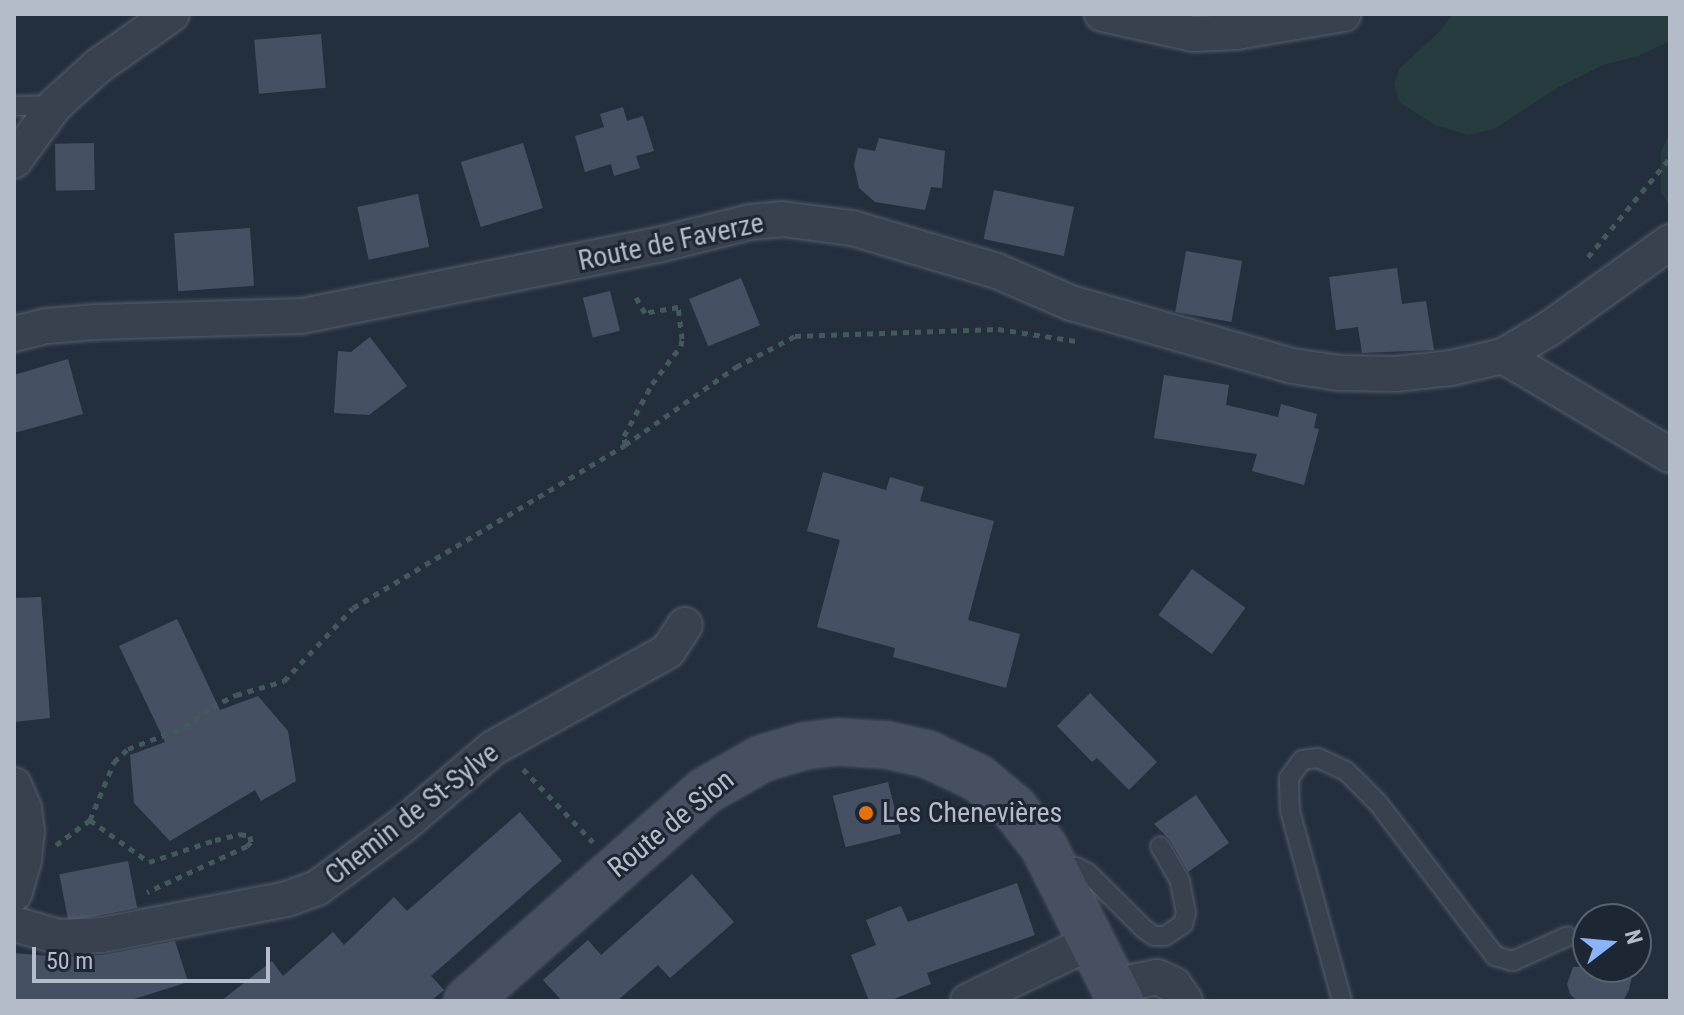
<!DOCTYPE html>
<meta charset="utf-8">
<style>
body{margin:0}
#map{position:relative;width:1684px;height:1015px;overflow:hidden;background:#242f3e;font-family:"Roboto Condensed",sans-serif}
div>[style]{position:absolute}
.green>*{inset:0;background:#263c3f}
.building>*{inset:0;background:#455162;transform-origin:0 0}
.path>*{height:5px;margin-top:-2.5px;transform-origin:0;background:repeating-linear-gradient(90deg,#44595c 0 6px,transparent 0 12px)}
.roads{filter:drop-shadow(0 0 2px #565f6c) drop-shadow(0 0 2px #565f6c)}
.service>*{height:18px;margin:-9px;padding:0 9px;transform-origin:9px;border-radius:9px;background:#38414e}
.minor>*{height:34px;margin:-17px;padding:0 17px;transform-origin:17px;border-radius:17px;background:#38414e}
.secondary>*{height:44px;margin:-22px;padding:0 22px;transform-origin:22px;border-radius:22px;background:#465061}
.dots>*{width:22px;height:22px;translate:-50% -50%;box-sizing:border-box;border:4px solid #1d2633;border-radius:50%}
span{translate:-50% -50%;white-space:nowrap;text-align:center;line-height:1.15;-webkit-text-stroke:6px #1d2633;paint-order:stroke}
.street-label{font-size:28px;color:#b4bcc9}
.poi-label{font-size:28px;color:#b4bcc9}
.left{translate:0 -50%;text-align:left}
.frame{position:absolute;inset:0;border:16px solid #b4bcc9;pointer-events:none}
.north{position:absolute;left:1572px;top:903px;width:80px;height:80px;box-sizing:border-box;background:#1d2633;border:2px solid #59626f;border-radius:50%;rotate:74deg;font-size:22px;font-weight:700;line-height:32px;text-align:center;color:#b4bcc9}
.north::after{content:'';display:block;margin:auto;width:28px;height:36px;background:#8ab4f8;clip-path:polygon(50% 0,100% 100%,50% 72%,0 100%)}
.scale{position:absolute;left:32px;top:947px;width:238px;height:36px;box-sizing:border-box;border:4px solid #b4bcc9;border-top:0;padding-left:10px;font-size:24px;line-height:28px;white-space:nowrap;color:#b4bcc9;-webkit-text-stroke:6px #1d2633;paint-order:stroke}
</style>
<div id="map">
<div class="green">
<div style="clip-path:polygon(1453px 14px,1670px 14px,1670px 41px,1638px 56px,1603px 65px,1557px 88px,1494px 129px,1468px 135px,1435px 125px,1399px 102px,1394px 83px,1400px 68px,1439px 32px)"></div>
<div style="clip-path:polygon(1670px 133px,1670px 205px,1661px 193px,1661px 151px)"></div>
</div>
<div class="building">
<div style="left:321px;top:34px;width:54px;height:67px;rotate:85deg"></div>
<div style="clip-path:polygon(623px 107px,627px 121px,643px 116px,654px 151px,636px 156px,640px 168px,614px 176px,611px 164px,585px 172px,575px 136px,604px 127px,600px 114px)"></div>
<div style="clip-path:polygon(879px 138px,945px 151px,942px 188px,931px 187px,925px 210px,875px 202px,859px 188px,854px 165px,858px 148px,875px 151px)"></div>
<div style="left:94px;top:143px;width:47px;height:39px;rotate:89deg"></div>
<div style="left:523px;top:143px;width:68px;height:65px;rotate:73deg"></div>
<div style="left:994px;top:190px;width:82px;height:50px;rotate:12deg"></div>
<div style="left:418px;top:194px;width:54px;height:62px;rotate:78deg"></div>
<div style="left:250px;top:228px;width:58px;height:76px;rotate:86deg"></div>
<div style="left:1186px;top:251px;width:57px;height:62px;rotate:10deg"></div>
<div style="clip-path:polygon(1397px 268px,1402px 304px,1426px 301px,1434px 350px,1362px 353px,1358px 327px,1336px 330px,1329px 277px)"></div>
<div style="left:741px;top:278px;width:51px;height:56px;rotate:68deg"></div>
<div style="left:610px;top:291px;width:41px;height:28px;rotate:76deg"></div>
<div style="clip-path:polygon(370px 337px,407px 386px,369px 415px,334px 413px,338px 351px,351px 352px)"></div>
<div style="clip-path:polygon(68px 359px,83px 414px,14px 433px,14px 375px)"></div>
<div style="clip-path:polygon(1164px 375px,1229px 385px,1226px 405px,1278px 417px,1281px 404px,1317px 414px,1314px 428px,1319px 429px,1304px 485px,1252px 471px,1257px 454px,1154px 438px)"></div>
<div style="clip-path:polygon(823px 472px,886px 490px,890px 477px,924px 487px,920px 501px,994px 521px,968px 620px,1020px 634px,1006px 688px,893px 657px,895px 648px,817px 627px,840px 540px,807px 531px)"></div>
<div style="left:1192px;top:569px;width:66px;height:57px;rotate:36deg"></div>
<div style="clip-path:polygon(41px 597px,50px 718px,14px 722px,14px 598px)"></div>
<div style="clip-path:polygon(177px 619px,220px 710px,258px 696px,288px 731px,296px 781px,261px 801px,255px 790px,170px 841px,134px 803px,130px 755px,165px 742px,119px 646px)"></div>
<div style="clip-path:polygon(1090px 693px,1157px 762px,1129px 790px,1097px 758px,1092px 762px,1057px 726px)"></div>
<div style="left:888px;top:782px;width:53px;height:57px;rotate:76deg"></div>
<div style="clip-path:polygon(1196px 795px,1229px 843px,1188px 872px,1170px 840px,1154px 824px)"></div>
<div style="clip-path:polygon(520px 812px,562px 861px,431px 976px,444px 990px,431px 1001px,221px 1001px,272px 961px,283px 976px,333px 932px,344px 945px,394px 897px,407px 911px)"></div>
<div style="left:128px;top:861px;width:48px;height:70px;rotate:79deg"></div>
<div style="clip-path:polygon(692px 874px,734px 922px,670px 978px,658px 965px,617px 1001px,562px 1001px,543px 980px,588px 940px,601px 955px)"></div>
<div style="clip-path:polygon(1017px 883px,1035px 935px,927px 973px,931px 984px,889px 1001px,869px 1001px,851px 955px,876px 945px,866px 920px,901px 906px,908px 922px)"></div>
<div style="clip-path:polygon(175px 941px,188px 982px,128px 1001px,14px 1001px,14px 953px,60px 957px,103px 955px)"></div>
<div style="clip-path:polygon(1573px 967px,1622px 967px,1632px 976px,1629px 990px,1623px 1001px,1577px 1001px,1570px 994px,1567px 984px)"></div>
</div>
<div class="path">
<div style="left:1588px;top:257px;width:129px;rotate:-50.4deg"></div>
<div style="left:625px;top:445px;width:9px;rotate:-96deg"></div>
<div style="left:624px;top:436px;width:59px;rotate:-61.7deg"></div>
<div style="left:652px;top:384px;width:48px;rotate:-52.7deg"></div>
<div style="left:681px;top:346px;width:7px;rotate:-82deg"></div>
<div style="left:682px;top:339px;width:32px;rotate:-97deg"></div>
<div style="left:678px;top:307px;width:34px;rotate:170deg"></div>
<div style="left:645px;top:313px;width:22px;rotate:-120deg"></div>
<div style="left:523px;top:769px;width:101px;rotate:46.2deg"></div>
<div style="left:90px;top:820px;width:72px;rotate:35.4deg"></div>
<div style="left:149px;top:862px;width:70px;rotate:-18.4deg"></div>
<div style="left:215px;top:840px;width:26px;rotate:-13deg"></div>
<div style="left:240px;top:834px;width:10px;rotate:11deg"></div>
<div style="left:250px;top:836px;width:6px;rotate:81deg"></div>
<div style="left:251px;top:842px;width:6px;rotate:135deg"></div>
<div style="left:247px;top:846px;width:110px;rotate:155.3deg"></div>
<div style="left:56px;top:845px;width:42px;rotate:-36.3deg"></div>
<div style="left:90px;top:820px;width:63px;rotate:-67.5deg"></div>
<div style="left:114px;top:762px;width:19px;rotate:-43deg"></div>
<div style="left:128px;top:749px;width:61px;rotate:-21.1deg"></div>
<div style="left:185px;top:727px;width:34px;rotate:-37deg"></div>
<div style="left:212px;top:707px;width:27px;rotate:-27deg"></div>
<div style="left:236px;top:695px;width:50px;rotate:-16.3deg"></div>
<div style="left:284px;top:681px;width:100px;rotate:-46.6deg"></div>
<div style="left:353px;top:608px;width:317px;rotate:-30.9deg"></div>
<div style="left:625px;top:445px;width:136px;rotate:-35.1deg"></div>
<div style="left:736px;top:367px;width:67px;rotate:-27.7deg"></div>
<div style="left:795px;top:336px;width:203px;rotate:-2deg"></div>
<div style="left:998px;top:329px;width:79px;rotate:8.7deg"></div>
</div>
<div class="roads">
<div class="service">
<div style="left:14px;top:106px;width:41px;rotate:-1.4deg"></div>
<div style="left:1057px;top:870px;width:19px;rotate:-9deg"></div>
<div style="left:1076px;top:867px;width:13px;rotate:27deg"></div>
<div style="left:1088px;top:873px;width:79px;rotate:45deg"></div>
<div style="left:1144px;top:929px;width:12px;rotate:35deg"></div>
<div style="left:1154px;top:936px;width:11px"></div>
<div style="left:1165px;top:936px;width:22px;rotate:-34deg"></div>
<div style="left:1183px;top:924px;width:11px;rotate:-75deg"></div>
<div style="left:1186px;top:913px;width:33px;rotate:-101deg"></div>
<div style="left:1180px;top:881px;width:40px;rotate:-119.7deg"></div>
<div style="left:1342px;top:1001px;width:197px;rotate:-105.3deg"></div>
<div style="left:1290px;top:811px;width:33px;rotate:-92deg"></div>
<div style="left:1289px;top:778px;width:22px;rotate:-54deg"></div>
<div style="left:1302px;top:760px;width:16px;rotate:-7deg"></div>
<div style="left:1318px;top:758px;width:31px;rotate:25deg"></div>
<div style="left:1346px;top:771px;width:45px;rotate:45deg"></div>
<div style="left:1378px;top:803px;width:193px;rotate:52.6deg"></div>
<div style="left:1495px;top:956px;width:19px;rotate:16deg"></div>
<div style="left:1513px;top:961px;width:60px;rotate:-24.4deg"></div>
</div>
<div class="minor">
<div style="left:1102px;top:14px;width:94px;rotate:12.3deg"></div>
<div style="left:1194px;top:34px;width:42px;rotate:-2.7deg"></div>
<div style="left:1236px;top:32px;width:109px;rotate:-9.5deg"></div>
<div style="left:14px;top:161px;width:69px;rotate:-53.8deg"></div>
<div style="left:55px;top:105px;width:58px;rotate:-42.2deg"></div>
<div style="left:98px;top:66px;width:90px;rotate:-35.1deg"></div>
<div style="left:14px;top:334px;width:34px;rotate:-14deg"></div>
<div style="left:47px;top:326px;width:49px;rotate:-4.7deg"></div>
<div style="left:96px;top:322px;width:206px;rotate:-1.7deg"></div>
<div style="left:302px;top:316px;width:363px;rotate:-11.3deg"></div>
<div style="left:658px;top:245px;width:95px;rotate:-14deg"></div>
<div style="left:750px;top:222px;width:32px;rotate:-5deg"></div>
<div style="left:782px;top:219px;width:71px;rotate:7.3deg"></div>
<div style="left:852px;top:228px;width:151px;rotate:16.5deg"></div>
<div style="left:997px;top:271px;width:81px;rotate:23.4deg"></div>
<div style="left:1071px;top:303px;width:230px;rotate:15.9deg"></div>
<div style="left:1292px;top:366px;width:49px;rotate:8.3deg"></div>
<div style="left:1340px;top:373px;width:55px;rotate:1deg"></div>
<div style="left:1395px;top:374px;width:56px;rotate:-6.1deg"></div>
<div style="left:1451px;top:368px;width:53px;rotate:-13deg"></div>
<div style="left:1503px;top:356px;width:55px;rotate:-30.8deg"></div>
<div style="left:1550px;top:328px;width:148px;rotate:-35.6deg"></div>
<div style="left:1503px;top:356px;width:194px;rotate:30.7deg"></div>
<div style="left:14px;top:785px;width:25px;rotate:67deg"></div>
<div style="left:24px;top:808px;width:23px;rotate:83deg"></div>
<div style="left:27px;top:831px;width:29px;rotate:96deg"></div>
<div style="left:24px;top:860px;width:35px;rotate:106deg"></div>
<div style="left:14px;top:924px;width:47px;rotate:16.1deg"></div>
<div style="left:59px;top:937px;width:43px;rotate:-2.7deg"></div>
<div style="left:102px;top:935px;width:188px;rotate:-11deg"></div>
<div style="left:287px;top:899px;width:32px;rotate:-20deg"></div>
<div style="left:317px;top:888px;width:107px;rotate:-36.2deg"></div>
<div style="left:403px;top:825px;width:118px;rotate:-40.5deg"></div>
<div style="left:493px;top:748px;width:200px;rotate:-29deg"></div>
<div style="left:668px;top:651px;width:31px;rotate:-57deg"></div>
<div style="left:1114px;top:986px;width:44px;rotate:-11.8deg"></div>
<div style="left:1157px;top:977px;width:19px;rotate:25deg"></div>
<div style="left:1174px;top:985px;width:19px;rotate:55deg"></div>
<div style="left:968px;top:1001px;width:139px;rotate:-25.6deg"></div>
</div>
<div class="secondary">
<div style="left:467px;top:1001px;width:317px;rotate:-41.4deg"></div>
<div style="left:705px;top:791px;width:64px;rotate:-29.7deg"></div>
<div style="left:761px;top:759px;width:45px;rotate:-16.8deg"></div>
<div style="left:804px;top:746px;width:34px;rotate:-7deg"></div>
<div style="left:838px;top:742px;width:49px;rotate:3.5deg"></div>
<div style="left:887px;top:745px;width:41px;rotate:12.7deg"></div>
<div style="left:927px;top:754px;width:56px;rotate:25.2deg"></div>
<div style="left:978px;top:778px;width:47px;rotate:39.8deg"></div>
<div style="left:1014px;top:808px;width:49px;rotate:52.4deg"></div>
<div style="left:1044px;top:847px;width:172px;rotate:63.4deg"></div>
</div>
</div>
<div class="dots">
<div style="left:866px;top:813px;background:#e8710a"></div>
</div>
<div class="street-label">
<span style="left:671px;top:242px;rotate:-12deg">Route de Faverze</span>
<span style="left:412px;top:814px;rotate:-38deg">Chemin de St-Sylve</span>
<span style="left:671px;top:824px;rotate:-39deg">Route de Sion</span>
</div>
<div class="poi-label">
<span class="left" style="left:882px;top:813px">Les Chenevières</span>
</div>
<div class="frame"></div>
<div class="north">N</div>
<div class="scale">50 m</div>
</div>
